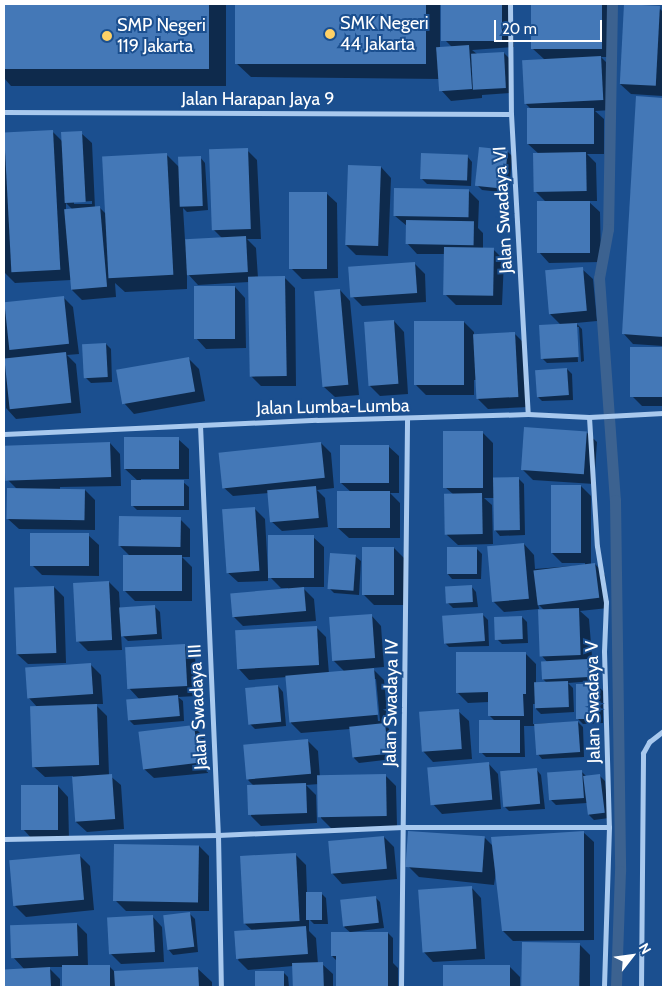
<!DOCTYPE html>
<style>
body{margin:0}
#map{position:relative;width:667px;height:991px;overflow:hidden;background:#1b4f8f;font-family:Cabin,sans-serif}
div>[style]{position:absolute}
.shadow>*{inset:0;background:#0007}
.stream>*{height:11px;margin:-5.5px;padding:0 5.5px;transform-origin:5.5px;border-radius:5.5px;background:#3c6290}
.building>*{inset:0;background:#4478b7;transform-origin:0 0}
.minor>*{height:5px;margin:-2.5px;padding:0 2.5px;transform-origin:2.5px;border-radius:2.5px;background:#a9c9ee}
.dots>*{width:14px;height:14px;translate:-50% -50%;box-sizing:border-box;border:2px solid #1b4f8f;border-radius:50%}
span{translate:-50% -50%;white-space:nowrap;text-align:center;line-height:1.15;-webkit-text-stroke:4px #1b4f8f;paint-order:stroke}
.poi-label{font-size:18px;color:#fff}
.left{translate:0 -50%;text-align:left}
.street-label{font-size:18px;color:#fff}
.frame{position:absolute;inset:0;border:5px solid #fff;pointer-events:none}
.north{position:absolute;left:607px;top:931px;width:50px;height:50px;-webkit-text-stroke:4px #1b4f8f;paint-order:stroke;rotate:60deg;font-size:14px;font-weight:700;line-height:20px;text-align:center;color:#fff}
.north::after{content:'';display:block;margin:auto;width:18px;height:22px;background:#fff;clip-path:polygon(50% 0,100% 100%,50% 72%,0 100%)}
.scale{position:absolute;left:494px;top:20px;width:108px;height:22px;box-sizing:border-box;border:2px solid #fff;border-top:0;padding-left:6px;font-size:15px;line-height:18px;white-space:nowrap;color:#fff;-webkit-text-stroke:4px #1b4f8f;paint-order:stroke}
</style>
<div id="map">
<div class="shadow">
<div style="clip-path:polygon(4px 4px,226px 4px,226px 86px,11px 86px,4px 78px)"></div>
<div style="clip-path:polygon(236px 4px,440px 4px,440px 48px,452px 47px,445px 40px,442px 4px,511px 4px,514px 47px,472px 50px,477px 54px,504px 53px,509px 58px,511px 93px,482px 95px,482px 98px,451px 101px,441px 90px,440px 79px,251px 77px,236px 63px)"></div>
<div style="clip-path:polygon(532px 4px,611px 4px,614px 57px,601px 57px,611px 67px,612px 110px,595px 111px,604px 119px,604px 154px,587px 154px,596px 163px,597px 201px,588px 201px,600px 212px,601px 262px,549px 263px,539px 252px,546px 202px,536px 192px,540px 155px,528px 144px,531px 109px,525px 103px,544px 59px,533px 49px)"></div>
<div style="clip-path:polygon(659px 8px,663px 12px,663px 96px,631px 94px,620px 84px)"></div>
<div style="clip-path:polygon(637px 98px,663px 99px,663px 346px,633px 344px,623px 333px)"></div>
<div style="clip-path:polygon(evenodd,52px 131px,62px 141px,81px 133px,92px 143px,95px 208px,99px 207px,107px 215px,166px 154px,180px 168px,200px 157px,205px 163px,208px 210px,187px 212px,183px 208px,185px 240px,223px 239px,214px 230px,247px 150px,257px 160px,261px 239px,247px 239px,256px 248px,258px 278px,284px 277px,295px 288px,296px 386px,261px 386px,251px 376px,249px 282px,198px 285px,187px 273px,187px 289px,125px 292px,115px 283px,116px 297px,82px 300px,72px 290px,71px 280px,15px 283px,5px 273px,4px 134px,52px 131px,92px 201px,92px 204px,74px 204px,74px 202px,92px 201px,52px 131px,66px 203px,73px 210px,66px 210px,66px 203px)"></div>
<div style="clip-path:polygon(507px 151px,512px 156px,509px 193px,482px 190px,477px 185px)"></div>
<div style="clip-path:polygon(467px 156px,472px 162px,471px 186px,427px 184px,422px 179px)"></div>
<div style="clip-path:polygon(381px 167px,391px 178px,388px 256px,356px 255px,346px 245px)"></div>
<div style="clip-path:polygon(468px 190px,479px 201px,478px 228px,483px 233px,483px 249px,493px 249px,504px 260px,502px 305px,456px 305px,445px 294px,446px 254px,417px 254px,407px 243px,407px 226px,395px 216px)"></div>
<div style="clip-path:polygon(326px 193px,337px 203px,338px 278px,302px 279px,291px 268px)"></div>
<div style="clip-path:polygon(414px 263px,425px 274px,426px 302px,362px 306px,351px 295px)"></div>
<div style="clip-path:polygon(582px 269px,593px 279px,597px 321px,576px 323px,582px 329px,584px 361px,581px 362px,579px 327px,576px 327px,578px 362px,547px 363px,542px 358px,560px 324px,550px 314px)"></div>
<div style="clip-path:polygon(235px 287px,245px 298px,246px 348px,206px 349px,196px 338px)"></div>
<div style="clip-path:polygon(340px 290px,350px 301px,359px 395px,335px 397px,324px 387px)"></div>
<div style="clip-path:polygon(63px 297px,73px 307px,79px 354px,67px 355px,76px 364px,81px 413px,16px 419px,6px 408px,4px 304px)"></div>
<div style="clip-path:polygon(394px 321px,404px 332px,408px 394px,380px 396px,369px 385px)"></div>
<div style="clip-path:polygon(464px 322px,474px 332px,474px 335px,514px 333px,525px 344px,528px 407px,488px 409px,478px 399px,477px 380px,474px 380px,474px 395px,426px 395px,416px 385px)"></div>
<div style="clip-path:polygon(106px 344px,111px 349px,112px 382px,91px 383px,86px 378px)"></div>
<div style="clip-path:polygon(631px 348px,663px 349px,663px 406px,642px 406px,632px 396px)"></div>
<div style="clip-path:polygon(189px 359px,199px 369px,205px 401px,134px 414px,124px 403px)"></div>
<div style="clip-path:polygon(567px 369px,572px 374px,573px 400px,542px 401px,537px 396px)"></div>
<div style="clip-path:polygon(482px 432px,493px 443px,493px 479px,519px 479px,524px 484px,525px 535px,500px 536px,495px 530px,494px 498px,484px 498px,492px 505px,493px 544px,458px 545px,447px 535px,454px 495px,445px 487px)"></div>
<div style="clip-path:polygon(586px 432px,597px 442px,594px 484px,533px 480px,522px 469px)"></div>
<div style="clip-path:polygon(178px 439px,189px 449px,189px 479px,141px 479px,141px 482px,183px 482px,189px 487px,189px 510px,137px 510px,132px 505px,138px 481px,125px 469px)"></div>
<div style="clip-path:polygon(110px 443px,120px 454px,121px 486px,60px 487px,60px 490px,85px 490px,95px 500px,95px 530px,19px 529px,8px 519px,17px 489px,6px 478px)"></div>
<div style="clip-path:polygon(321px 443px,331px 453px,334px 488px,317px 490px,325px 498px,328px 527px,282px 531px,271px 521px,269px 493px,233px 496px,222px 486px)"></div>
<div style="clip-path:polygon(388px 446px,399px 456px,399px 493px,390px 493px,400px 503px,400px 538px,349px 538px,338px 528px,351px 492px,341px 483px)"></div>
<div style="clip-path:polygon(581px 486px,591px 496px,591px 565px,595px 564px,605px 575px,608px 608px,580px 611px,589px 619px,594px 681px,568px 683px,573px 688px,574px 712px,541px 714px,536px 709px,536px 704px,533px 704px,533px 724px,578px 722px,583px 727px,584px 757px,542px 759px,537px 753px,536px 726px,524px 726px,525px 757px,486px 757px,481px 752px,495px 721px,489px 715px,489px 702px,468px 703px,457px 692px,525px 653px,536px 664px,536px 684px,548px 684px,543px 679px,548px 663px,542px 656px,544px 610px,538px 604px,539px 609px,504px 612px,493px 601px,524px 544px,534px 555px,535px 569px,585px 565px,585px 563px,562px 563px,552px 553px)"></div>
<div style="clip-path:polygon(254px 508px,265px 519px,268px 573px,313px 537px,324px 547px,324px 587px,302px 587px,314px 599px,316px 621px,243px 626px,232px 615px,288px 590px,288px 588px,281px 588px,268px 575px,268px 581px,238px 582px,227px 572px)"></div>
<div style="clip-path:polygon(180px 519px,190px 529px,190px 557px,182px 557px,192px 567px,192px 601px,135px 601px,125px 591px,130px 556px,120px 546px)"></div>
<div style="clip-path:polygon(88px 535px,99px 545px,99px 576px,42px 575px,32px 565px)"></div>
<div style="clip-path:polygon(394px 548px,404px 558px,405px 605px,374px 605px,364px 595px)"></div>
<div style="clip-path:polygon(477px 549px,482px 554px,481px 579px,452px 579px,447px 573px)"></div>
<div style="clip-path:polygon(355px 556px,361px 561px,359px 595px,334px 593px,329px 588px)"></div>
<div style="clip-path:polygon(109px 582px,119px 592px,120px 608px,154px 606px,160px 612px,162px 639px,128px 641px,121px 634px,122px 650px,88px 651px,78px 641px)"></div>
<div style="clip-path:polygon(471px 586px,476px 592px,478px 607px,453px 608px,448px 603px)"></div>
<div style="clip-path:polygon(54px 587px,64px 597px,66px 663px,28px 664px,17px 654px)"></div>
<div style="clip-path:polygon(evenodd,371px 615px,381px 626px,384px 667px,372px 668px,384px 680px,388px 725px,386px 725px,389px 729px,393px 759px,359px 763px,354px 758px,350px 729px,301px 733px,291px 723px,287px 677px,249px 680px,239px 669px,316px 627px,326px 637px,329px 674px,345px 672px,333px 660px,371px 615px,374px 679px,376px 679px,380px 721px,378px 721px,374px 679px)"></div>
<div style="clip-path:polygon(483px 615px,488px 620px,489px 646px,449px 647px,444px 642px)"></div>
<div style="clip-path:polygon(522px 617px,527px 622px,528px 643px,502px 644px,497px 639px)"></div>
<div style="clip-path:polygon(184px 645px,195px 655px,197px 696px,178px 697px,183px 701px,184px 721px,134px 725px,129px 720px,140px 700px,129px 688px)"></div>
<div style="clip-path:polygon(91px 665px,101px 675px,103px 704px,95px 704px,107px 716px,109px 775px,121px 785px,124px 829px,87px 832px,76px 822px,73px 776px,45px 777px,34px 767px,38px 708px,29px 698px)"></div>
<div style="clip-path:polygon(278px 686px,283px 692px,286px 726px,255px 729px,250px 724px)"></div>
<div style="clip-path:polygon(598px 686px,603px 691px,603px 723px,583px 724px,578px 719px)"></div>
<div style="clip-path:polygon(458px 711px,469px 721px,472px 759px,433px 762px,423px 751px)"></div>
<div style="clip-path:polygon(193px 726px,204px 737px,208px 773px,154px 778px,143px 768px)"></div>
<div style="clip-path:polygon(307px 740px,318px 751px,320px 778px,385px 775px,396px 786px,397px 826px,331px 828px,321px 818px,319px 784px,306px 785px,316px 795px,317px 823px,261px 826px,251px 816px,255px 787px,248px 780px)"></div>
<div style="clip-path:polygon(488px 763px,498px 774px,501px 809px,442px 814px,432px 803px)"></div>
<div style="clip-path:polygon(536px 769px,541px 775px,545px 809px,509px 811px,504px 806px)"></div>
<div style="clip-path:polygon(581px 771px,587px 777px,599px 775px,605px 781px,609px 818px,594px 820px,589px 815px,587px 803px,556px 805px,551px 800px)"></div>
<div style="clip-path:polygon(58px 786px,68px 797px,69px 839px,33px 840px,23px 829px)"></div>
<div style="clip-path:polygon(583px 832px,594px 842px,594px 940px,513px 941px,503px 931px,496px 871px,494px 885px,419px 877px,409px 867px,485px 838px,494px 847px)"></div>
<div style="clip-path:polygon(384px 837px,394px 847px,397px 879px,342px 884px,332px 873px)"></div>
<div style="clip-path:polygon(199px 846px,209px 856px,209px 911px,126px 911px,115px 900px)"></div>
<div style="clip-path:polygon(79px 855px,90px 866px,94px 910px,26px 917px,15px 906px)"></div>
<div style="clip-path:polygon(296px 855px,306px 865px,307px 893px,321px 893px,326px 898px,328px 924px,314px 924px,309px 919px,309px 931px,316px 938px,318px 964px,322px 964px,333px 974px,333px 987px,294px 987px,293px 966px,248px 970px,238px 960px,254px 932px,244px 923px)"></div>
<div style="clip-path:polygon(471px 887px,481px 898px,485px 959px,433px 962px,423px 951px)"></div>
<div style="clip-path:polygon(375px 897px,380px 902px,384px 928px,351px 932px,351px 933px,388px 933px,393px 938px,393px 963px,398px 968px,398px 987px,337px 987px,337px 961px,332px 956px,351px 933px,344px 927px)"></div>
<div style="clip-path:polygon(190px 914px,195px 919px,198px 952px,173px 955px,168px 949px)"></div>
<div style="clip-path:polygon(152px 916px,162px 927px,164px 962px,121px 964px,110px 953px)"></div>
<div style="clip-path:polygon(77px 924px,87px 934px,88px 967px,110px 967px,115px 972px,197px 968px,212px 982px,212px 987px,63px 987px,63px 967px,48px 967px,60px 979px,60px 987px,4px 987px,4px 970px,25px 970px,13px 957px)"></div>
<div style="clip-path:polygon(523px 943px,579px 944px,590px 955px,590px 987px,523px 987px)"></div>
<div style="clip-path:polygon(444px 966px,509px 966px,520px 977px,520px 987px,444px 987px)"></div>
<div style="clip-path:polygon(283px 972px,288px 977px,289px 987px,256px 987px,256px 973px)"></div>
</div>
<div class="stream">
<div style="left:612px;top:4px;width:225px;rotate:91deg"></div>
<div style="left:608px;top:229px;width:50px;rotate:100.4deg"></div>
<div style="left:599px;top:278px;width:223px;rotate:85.9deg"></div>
<div style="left:615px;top:500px;width:371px;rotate:89.2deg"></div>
<div style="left:620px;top:871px;width:116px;rotate:92deg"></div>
</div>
<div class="building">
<div style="left:4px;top:4px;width:205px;height:65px"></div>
<div style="left:235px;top:4px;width:191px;height:60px"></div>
<div style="left:441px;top:4px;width:61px;height:37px"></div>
<div style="left:531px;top:4px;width:71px;height:45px"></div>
<div style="left:624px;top:4px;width:36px;height:80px;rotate:3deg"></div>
<div style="left:469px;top:45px;width:44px;height:33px;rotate:86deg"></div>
<div style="left:504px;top:52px;width:36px;height:33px;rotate:87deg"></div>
<div style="left:601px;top:56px;width:44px;height:79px;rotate:87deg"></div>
<div style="clip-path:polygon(636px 96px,663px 98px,663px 337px,622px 334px)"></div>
<div style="left:527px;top:108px;width:67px;height:36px"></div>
<div style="left:53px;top:130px;width:140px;height:49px;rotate:87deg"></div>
<div style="left:82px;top:131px;width:71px;height:21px;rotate:87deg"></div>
<div style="left:479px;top:147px;width:29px;height:39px;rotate:6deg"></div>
<div style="left:248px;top:148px;width:81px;height:39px;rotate:88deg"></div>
<div style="left:586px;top:152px;width:39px;height:53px;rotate:89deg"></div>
<div style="left:167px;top:153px;width:122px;height:65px;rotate:87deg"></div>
<div style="left:421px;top:153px;width:47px;height:26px;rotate:2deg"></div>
<div style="left:201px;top:156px;width:50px;height:23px;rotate:88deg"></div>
<div style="left:348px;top:165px;width:33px;height:80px;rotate:2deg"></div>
<div style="left:394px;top:188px;width:75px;height:28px;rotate:1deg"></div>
<div style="left:289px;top:192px;width:38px;height:77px"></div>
<div style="left:537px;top:201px;width:53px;height:52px"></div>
<div style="left:100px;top:206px;width:81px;height:36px;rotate:85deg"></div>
<div style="left:406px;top:220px;width:68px;height:24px;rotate:1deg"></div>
<div style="left:246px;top:236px;width:36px;height:61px;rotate:87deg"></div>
<div style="left:444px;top:247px;width:50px;height:48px;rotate:1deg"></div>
<div style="left:415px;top:262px;width:31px;height:67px;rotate:86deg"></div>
<div style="left:583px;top:267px;width:44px;height:38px;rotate:85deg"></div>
<div style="left:285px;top:276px;width:100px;height:37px;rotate:89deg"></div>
<div style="left:194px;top:286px;width:41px;height:53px"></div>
<div style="left:340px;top:289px;width:96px;height:26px;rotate:85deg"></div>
<div style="left:64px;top:296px;width:48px;height:60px;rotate:84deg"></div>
<div style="left:394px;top:320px;width:64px;height:30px;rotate:86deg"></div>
<div style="left:414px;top:321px;width:50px;height:64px"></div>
<div style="left:577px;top:323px;width:34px;height:38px;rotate:87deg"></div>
<div style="left:515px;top:332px;width:65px;height:42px;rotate:87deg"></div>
<div style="left:106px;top:343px;width:34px;height:24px;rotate:87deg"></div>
<div style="left:630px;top:347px;width:33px;height:50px"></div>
<div style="left:66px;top:352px;width:51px;height:62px;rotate:84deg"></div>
<div style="left:189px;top:357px;width:35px;height:74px;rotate:80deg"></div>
<div style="left:567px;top:368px;width:27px;height:32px;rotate:86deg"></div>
<div style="left:524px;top:427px;width:63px;height:43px;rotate:4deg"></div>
<div style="left:443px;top:431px;width:40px;height:57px"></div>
<div style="left:124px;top:437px;width:55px;height:32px"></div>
<div style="left:110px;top:442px;width:35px;height:106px;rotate:88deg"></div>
<div style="left:321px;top:442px;width:36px;height:103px;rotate:84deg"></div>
<div style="left:340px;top:445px;width:49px;height:38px"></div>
<div style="left:519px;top:477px;width:53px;height:26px;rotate:89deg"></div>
<div style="left:131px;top:480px;width:53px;height:26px"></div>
<div style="left:551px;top:485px;width:30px;height:68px"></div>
<div style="left:316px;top:486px;width:32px;height:49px;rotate:85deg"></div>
<div style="left:7px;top:488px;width:78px;height:31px;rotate:1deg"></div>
<div style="left:337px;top:491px;width:53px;height:37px"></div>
<div style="left:482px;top:493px;width:41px;height:38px;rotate:89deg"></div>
<div style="left:255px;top:507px;width:64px;height:33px;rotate:86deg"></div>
<div style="left:119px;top:516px;width:62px;height:30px;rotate:1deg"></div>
<div style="left:30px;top:533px;width:59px;height:33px"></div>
<div style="left:268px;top:535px;width:46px;height:43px"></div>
<div style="left:524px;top:543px;width:56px;height:37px;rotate:85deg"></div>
<div style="left:362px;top:547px;width:32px;height:48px"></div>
<div style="left:447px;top:547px;width:30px;height:27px"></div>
<div style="left:330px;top:553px;width:26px;height:36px;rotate:4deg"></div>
<div style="left:123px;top:555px;width:59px;height:36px"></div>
<div style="left:595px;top:563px;width:35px;height:62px;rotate:83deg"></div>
<div style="left:109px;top:581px;width:59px;height:36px;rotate:87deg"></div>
<div style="left:472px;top:585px;width:17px;height:27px;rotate:87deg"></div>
<div style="left:54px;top:586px;width:67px;height:40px;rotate:88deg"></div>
<div style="left:304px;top:587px;width:24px;height:74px;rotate:85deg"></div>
<div style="left:155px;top:605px;width:29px;height:36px;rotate:86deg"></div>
<div style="left:579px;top:608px;width:47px;height:41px;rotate:88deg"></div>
<div style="left:483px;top:613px;width:28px;height:41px;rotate:86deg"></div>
<div style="left:372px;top:614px;width:44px;height:43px;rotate:86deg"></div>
<div style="left:522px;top:616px;width:23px;height:28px;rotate:88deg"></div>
<div style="left:317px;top:626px;width:39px;height:82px;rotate:87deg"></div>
<div style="left:185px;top:644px;width:42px;height:60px;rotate:87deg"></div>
<div style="clip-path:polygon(456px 652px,526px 652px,526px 694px,523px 694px,524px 716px,488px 716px,488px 692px,456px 693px)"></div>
<div style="left:588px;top:659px;width:18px;height:47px;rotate:87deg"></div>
<div style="left:91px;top:663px;width:31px;height:66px;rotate:86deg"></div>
<div style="left:374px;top:668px;width:47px;height:89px;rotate:85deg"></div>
<div style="left:568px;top:681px;width:26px;height:34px;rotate:88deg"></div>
<div style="left:576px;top:684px;width:22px;height:35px"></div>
<div style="left:278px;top:685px;width:37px;height:33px;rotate:85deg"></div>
<div style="left:178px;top:695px;width:21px;height:52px;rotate:85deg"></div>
<div style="left:97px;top:704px;width:61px;height:67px;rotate:88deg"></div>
<div style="left:459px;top:709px;width:40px;height:40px;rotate:86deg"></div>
<div style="left:479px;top:720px;width:41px;height:33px"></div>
<div style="left:578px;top:721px;width:31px;height:44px;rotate:86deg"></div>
<div style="left:385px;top:723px;width:31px;height:36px;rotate:84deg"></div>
<div style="left:194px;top:725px;width:38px;height:56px;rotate:83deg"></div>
<div style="left:308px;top:739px;width:35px;height:65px;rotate:85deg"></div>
<div style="left:489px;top:762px;width:38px;height:62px;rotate:85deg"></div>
<div style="left:537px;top:768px;width:36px;height:37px;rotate:85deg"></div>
<div style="left:582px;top:770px;width:28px;height:35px;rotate:86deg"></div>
<div style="left:112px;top:774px;width:45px;height:40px;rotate:86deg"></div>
<div style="left:386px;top:774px;width:42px;height:69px;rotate:89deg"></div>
<div style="left:600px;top:774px;width:39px;height:17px;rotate:83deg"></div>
<div style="left:306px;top:783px;width:30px;height:59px;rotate:88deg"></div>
<div style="left:21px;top:785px;width:37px;height:45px"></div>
<div style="left:408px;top:831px;width:77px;height:36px;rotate:4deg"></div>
<div style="clip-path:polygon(584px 831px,584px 931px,502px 931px,491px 837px)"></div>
<div style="left:384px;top:836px;width:33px;height:56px;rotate:85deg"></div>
<div style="left:114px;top:844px;width:85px;height:57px;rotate:1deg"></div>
<div style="left:296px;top:853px;width:68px;height:56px;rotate:87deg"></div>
<div style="left:80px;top:854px;width:46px;height:71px;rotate:85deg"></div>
<div style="left:472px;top:886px;width:63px;height:54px;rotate:86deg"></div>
<div style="left:306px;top:892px;width:16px;height:28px"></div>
<div style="left:376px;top:896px;width:27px;height:36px;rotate:84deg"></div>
<div style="left:190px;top:912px;width:35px;height:27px;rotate:83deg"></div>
<div style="left:153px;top:915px;width:37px;height:46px;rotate:87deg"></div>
<div style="left:77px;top:923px;width:33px;height:67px;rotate:88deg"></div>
<div style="left:306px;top:926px;width:28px;height:72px;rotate:86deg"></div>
<div style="clip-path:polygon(331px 932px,388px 932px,388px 987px,336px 987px,336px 956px,331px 956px)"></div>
<div style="left:522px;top:942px;width:58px;height:45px;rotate:1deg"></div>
<div style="left:323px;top:962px;width:25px;height:31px;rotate:88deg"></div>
<div style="left:62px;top:965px;width:48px;height:22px"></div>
<div style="left:443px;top:965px;width:67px;height:22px"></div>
<div style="left:50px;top:967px;width:20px;height:46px;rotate:87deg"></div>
<div style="clip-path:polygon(198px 967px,199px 987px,115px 987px,114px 971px)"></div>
<div style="left:255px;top:971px;width:29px;height:16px"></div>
</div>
<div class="minor">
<div style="left:510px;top:4px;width:110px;rotate:89.5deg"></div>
<div style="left:511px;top:114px;width:300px;rotate:86.8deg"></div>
<div style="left:4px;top:112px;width:507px;rotate:0.23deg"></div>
<div style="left:589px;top:417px;width:129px;rotate:86.5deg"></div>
<div style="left:597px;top:546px;width:57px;rotate:80.9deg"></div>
<div style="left:606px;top:602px;width:49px;rotate:92.3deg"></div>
<div style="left:604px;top:651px;width:176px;rotate:88.4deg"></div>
<div style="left:609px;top:827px;width:160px;rotate:91.8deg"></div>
<div style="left:200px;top:425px;width:410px;rotate:87.5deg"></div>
<div style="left:218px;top:835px;width:152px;rotate:88.9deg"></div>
<div style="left:4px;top:434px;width:313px;rotate:-2.6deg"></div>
<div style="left:317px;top:420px;width:211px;rotate:-1.6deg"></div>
<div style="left:528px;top:414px;width:61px;rotate:2.8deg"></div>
<div style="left:589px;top:417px;width:74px;rotate:-3.1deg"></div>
<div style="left:4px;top:839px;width:214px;rotate:-1.1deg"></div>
<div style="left:218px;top:835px;width:185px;rotate:-2.5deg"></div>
<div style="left:403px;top:827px;width:206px"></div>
<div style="left:401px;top:987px;width:568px;rotate:-89.39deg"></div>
<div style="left:641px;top:987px;width:234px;rotate:-89.5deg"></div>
<div style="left:643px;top:753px;width:13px;rotate:-61deg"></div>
<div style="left:649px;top:742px;width:18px;rotate:-38deg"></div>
</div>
<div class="dots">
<div style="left:330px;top:34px;background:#ffd166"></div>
<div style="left:107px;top:36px;background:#ffd166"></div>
</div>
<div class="poi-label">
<span class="left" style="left:340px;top:34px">SMK Negeri<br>44 Jakarta</span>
<span class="left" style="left:117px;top:36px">SMP Negeri<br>119 Jakarta</span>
</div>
<div class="street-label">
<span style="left:258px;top:99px">Jalan Harapan Jaya 9</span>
<span style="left:503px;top:210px;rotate:-93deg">Jalan Swadaya VI</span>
<span style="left:333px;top:407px;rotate:-1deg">Jalan Lumba-Lumba</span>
<span style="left:593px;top:702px;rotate:-91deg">Jalan Swadaya V</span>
<span style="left:391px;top:703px;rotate:-89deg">Jalan Swadaya IV</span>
<span style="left:198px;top:707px;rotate:-93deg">Jalan Swadaya III</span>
</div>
<div class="frame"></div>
<div class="north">N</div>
<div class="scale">20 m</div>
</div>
